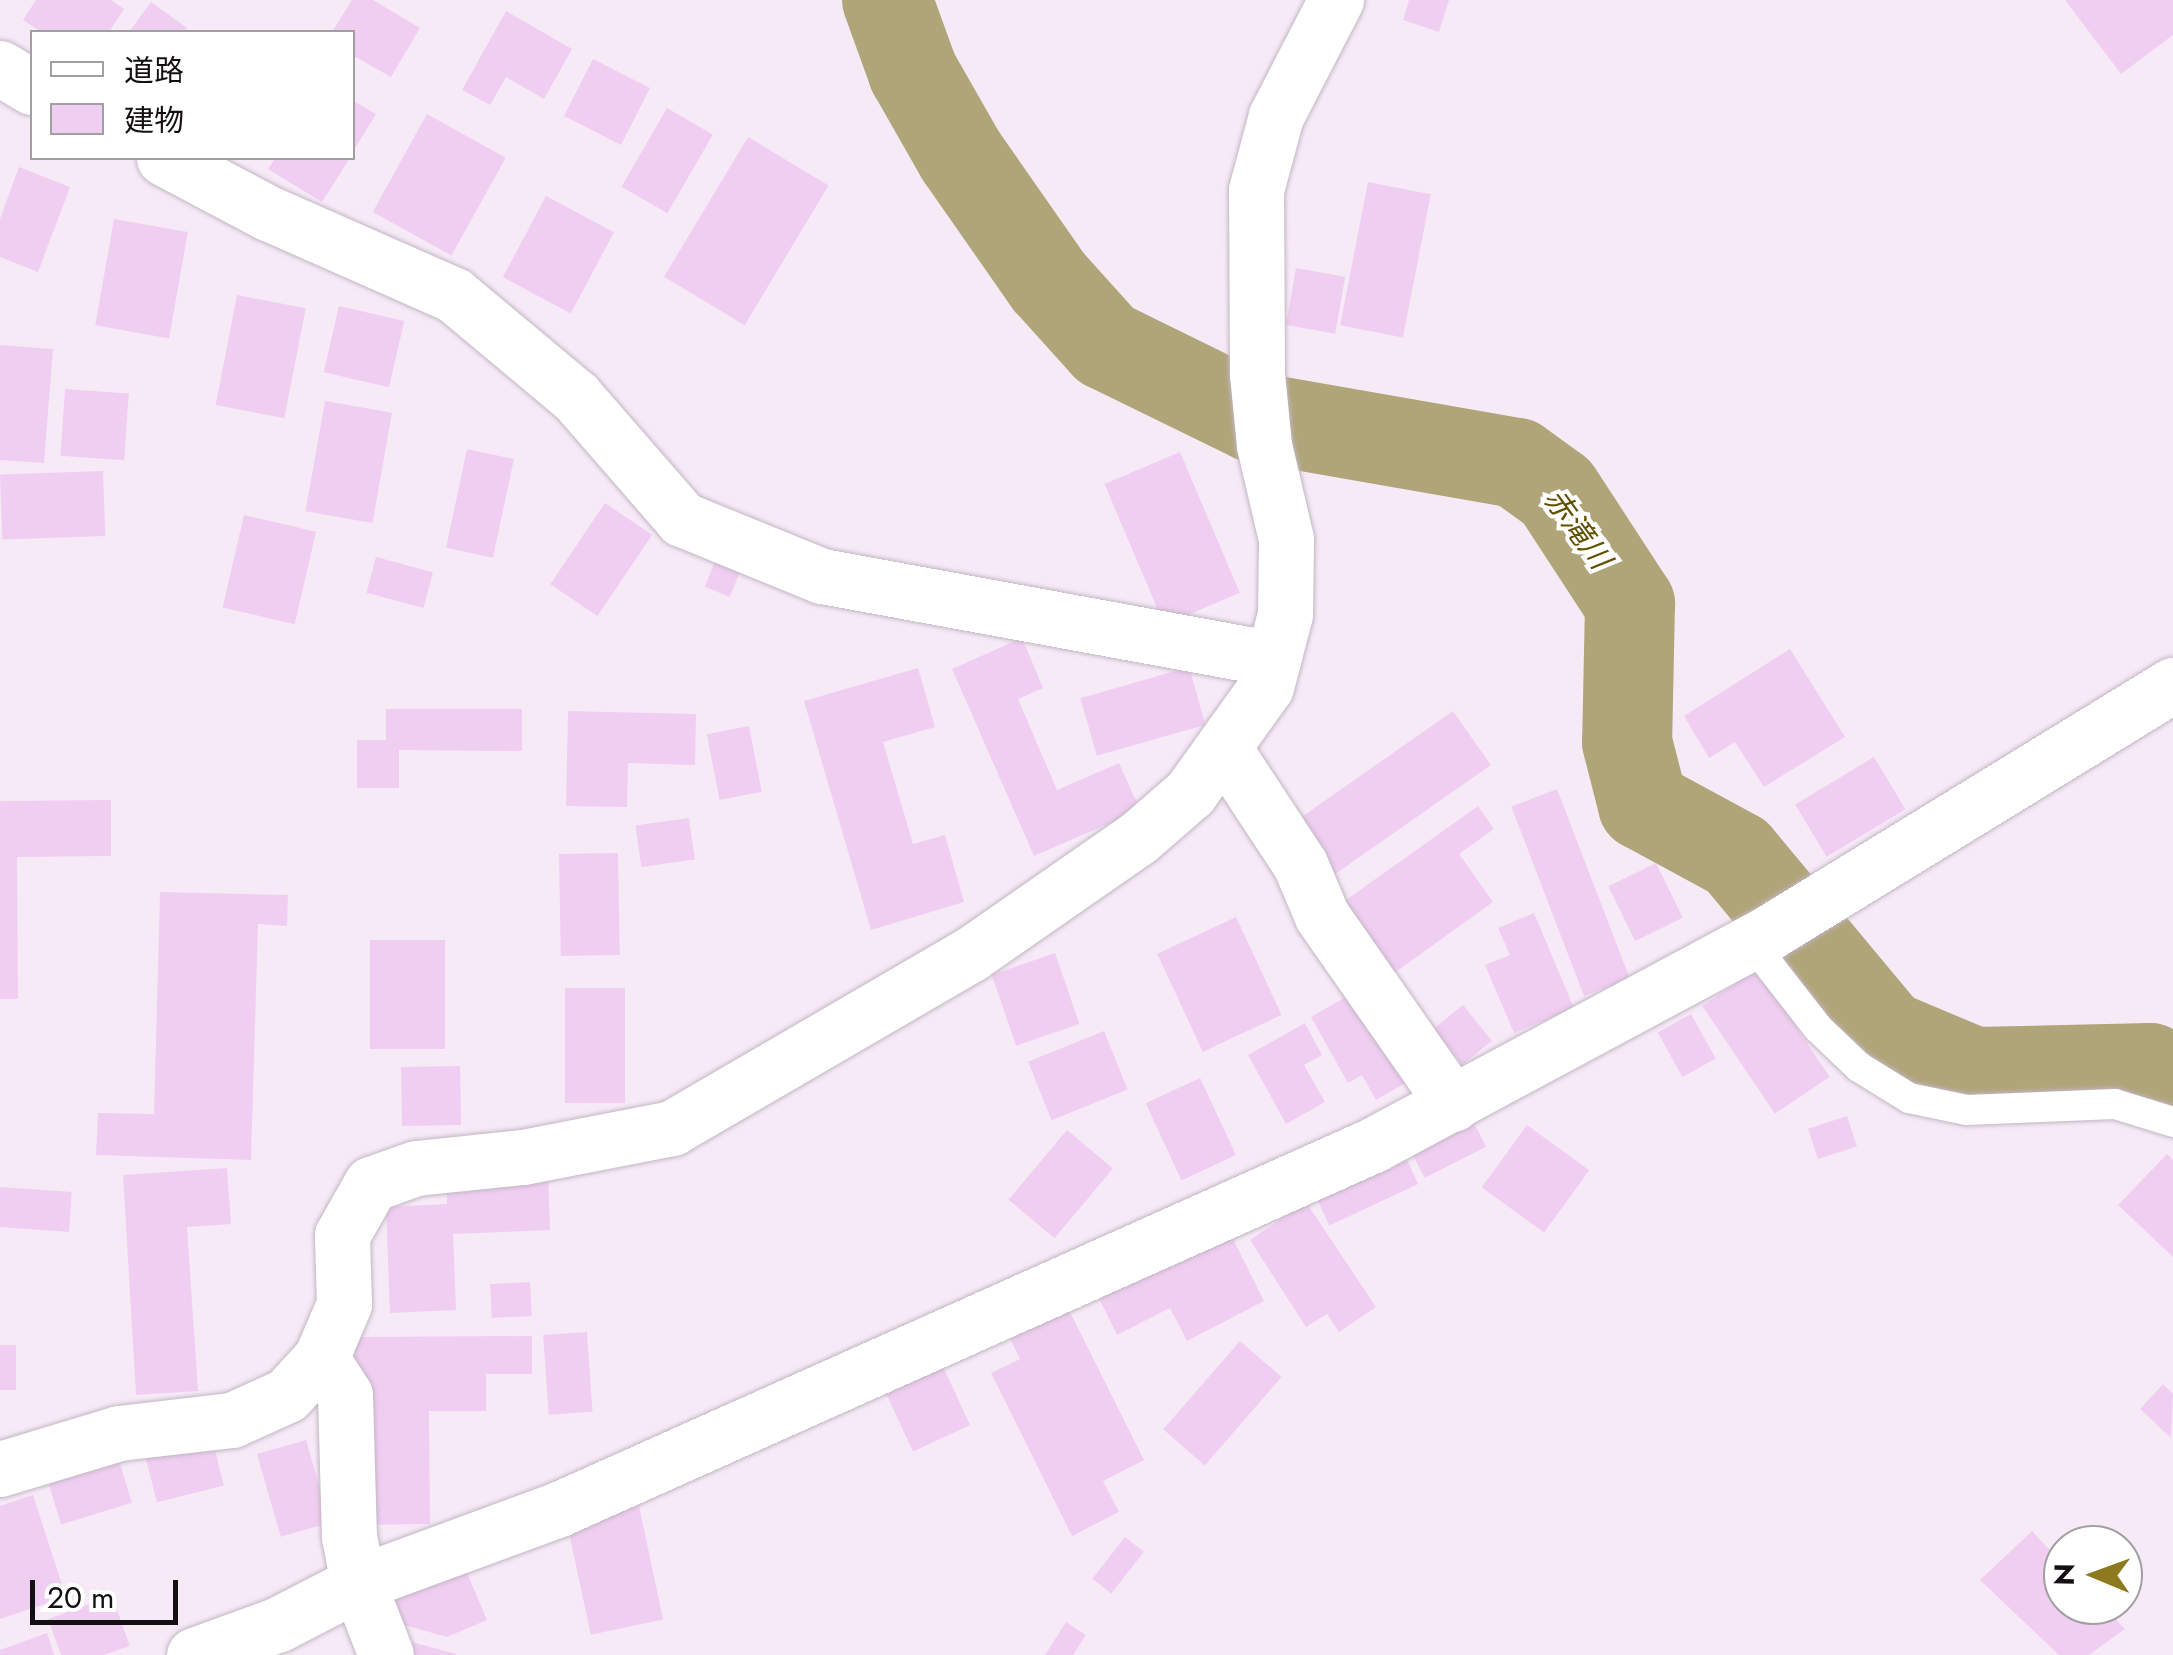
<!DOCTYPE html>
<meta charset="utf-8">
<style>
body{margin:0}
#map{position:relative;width:2173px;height:1655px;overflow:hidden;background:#f7eaf7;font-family:Jost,"Noto Sans JP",sans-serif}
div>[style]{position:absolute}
.river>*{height:90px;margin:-45px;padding:0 45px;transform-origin:45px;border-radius:45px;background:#b0a579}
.building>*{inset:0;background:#f0cef2;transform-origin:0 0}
.roads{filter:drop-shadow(0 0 2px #c2b6c3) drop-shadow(0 0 2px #c2b6c3)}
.lane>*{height:30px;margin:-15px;padding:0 15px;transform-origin:15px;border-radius:15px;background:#fff}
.street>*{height:55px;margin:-27.5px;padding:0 27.5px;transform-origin:27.5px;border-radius:27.5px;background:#fff}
span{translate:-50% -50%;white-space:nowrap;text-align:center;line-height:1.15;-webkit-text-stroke:8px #fff;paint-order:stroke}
.water-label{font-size:30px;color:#615100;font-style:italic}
.legend{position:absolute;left:30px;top:30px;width:325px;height:130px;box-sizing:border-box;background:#fff;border:2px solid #a19fa1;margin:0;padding:12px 18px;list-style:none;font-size:30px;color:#130f13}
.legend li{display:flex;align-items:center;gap:20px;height:50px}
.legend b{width:50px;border:2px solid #a19fa1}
.north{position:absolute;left:2043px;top:1525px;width:100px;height:100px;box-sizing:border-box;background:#fff;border:2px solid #a19fa1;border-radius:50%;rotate:271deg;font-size:28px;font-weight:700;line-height:40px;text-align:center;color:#130f13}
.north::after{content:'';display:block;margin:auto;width:35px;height:45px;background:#8d7a1f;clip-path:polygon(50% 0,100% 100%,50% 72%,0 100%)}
.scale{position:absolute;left:30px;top:1580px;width:148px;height:45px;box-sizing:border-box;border:5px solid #130f13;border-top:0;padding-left:12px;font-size:30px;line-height:35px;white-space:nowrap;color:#130f13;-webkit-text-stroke:8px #fff;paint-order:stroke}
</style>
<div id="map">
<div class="river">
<div style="left:887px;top:0;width:77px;rotate:70.1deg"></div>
<div style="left:913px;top:72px;width:97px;rotate:60.3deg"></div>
<div style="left:961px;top:156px;width:154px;rotate:55.1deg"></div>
<div style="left:1049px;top:282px;width:85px;rotate:47.9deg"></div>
<div style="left:1106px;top:345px;width:164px;rotate:26.1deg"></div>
<div style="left:1253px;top:417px;width:268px;rotate:9.9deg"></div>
<div style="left:1517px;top:463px;width:49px;rotate:35.9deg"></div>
<div style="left:1557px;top:492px;width:134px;rotate:56.9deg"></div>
<div style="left:1630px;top:604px;width:138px;rotate:91.2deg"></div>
<div style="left:1627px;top:742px;width:65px;rotate:75.7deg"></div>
<div style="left:1643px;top:805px;width:107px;rotate:28.5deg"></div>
<div style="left:1737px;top:856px;width:233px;rotate:50.2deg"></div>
<div style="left:1886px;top:1035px;width:95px;rotate:22.8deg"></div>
<div style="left:1974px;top:1072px;width:176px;rotate:-1.3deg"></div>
<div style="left:2150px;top:1068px;width:28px;rotate:35deg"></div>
</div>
<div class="building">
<div style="clip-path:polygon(36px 0,111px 0,124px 9px,109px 32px,41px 32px,23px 20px)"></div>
<div style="clip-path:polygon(352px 0,373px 0,420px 28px,391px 77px,352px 55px,352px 32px,332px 32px)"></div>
<div style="clip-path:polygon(1409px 0,1449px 0,1439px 32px,1403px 20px)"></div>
<div style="clip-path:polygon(2065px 0,2173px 0,2173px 35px,2121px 74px)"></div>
<div style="clip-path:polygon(151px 2px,187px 28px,184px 32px,129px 32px)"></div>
<div style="clip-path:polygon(506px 11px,572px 49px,544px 99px,506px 77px,490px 105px,462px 90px)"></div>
<div style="left:593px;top:59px;width:64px;height:64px;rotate:27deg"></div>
<div style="clip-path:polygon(352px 100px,376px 114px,352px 153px)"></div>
<div style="left:667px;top:108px;width:53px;height:91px;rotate:30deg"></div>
<div style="left:427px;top:114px;width:90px;height:112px;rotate:29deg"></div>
<div style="left:748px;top:137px;width:94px;height:163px;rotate:31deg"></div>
<div style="clip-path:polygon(275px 158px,350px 158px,322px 202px,268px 169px)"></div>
<div style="clip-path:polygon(19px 167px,70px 187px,38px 272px,0 257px,0 219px)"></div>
<div style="left:1368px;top:182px;width:64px;height:146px;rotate:11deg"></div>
<div style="left:546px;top:196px;width:77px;height:92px;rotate:28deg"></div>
<div style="left:114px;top:219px;width:75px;height:108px;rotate:10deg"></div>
<div style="left:1296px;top:268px;width:50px;height:58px;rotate:10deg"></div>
<div style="left:237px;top:295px;width:70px;height:112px;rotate:11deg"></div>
<div style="left:339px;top:306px;width:67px;height:68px;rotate:13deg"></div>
<div style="clip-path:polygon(0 345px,53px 349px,44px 463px,0 460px)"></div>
<div style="left:65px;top:389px;width:64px;height:67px;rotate:4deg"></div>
<div style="left:325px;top:401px;width:68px;height:112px;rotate:10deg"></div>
<div style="left:467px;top:449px;width:48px;height:101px;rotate:12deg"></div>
<div style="left:1180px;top:452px;width:153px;height:82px;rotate:67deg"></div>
<div style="left:103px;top:471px;width:65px;height:103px;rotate:88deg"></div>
<div style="left:605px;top:503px;width:57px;height:98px;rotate:34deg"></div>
<div style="left:244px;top:515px;width:74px;height:95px;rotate:13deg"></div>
<div style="left:376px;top:557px;width:59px;height:37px;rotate:15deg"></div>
<div style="left:716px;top:559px;width:27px;height:30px;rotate:22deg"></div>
<div style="clip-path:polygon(1022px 638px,1043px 688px,1018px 699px,1057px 790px,1119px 763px,1140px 810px,1034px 856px,952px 669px)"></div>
<div style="clip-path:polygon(1790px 649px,1845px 737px,1764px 787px,1735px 742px,1709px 758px,1684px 716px)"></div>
<div style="left:1189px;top:667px;width:60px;height:113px;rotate:74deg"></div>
<div style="clip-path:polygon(918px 668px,935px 727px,883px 742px,913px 844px,945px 835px,964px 902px,871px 930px,804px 701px)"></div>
<div style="clip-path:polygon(386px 709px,522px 709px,522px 751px,399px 750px,399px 788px,357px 788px,357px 740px,386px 740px)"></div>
<div style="clip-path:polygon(568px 711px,696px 714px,695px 765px,628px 763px,627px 807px,566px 806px)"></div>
<div style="left:1453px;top:711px;width:66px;height:194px;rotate:55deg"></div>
<div style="left:749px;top:726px;width:67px;height:43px;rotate:79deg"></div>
<div style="left:1874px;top:757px;width:61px;height:92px;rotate:59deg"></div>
<div style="left:1557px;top:789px;width:203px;height:49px;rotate:69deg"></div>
<div style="clip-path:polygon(111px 800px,111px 856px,17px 857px,18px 999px,0 999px,0 801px)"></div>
<div style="clip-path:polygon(1478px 806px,1494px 829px,1459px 854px,1493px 902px,1390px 976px,1339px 905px)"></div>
<div style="left:689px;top:818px;width:42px;height:54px;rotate:82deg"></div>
<div style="left:618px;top:853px;width:102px;height:59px;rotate:89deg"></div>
<div style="left:1656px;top:863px;width:61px;height:53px;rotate:64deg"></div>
<div style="clip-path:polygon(160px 892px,288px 895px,287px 926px,258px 924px,251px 1160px,96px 1155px,98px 1113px,154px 1114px)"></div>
<div style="clip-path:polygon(1534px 913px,1574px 1008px,1514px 1033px,1485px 965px,1510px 955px,1498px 928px)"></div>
<div style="left:1236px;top:917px;width:108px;height:87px;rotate:65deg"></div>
<div style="left:370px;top:940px;width:75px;height:109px"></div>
<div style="left:1055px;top:953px;width:75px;height:67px;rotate:71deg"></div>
<div style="left:1757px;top:969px;width:130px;height:66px;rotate:56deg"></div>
<div style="left:625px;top:988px;width:115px;height:60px;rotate:90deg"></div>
<div style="clip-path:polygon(1356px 991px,1407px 1082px,1376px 1100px,1362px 1075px,1348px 1083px,1311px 1017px)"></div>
<div style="left:1463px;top:1005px;width:46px;height:38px;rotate:51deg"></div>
<div style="left:1691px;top:1014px;width:51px;height:38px;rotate:61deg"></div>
<div style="clip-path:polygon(1305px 1023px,1322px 1055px,1304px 1065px,1325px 1102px,1286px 1124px,1248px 1055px)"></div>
<div style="left:1104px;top:1031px;width:63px;height:82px;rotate:68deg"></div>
<div style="left:460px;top:1066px;width:59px;height:59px;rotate:89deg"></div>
<div style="left:1200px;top:1078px;width:85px;height:60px;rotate:65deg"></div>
<div style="left:1468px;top:1111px;width:40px;height:69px;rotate:63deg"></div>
<div style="left:1847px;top:1116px;width:32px;height:41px;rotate:72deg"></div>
<div style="left:1527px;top:1125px;width:77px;height:77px;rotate:36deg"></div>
<div style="left:1067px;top:1130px;width:60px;height:91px;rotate:40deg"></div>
<div style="left:1400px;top:1145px;width:43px;height:98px;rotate:65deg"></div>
<div style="clip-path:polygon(2167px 1154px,2173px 1160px,2173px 1257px,2118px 1205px)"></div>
<div style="clip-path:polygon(227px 1168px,231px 1224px,187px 1227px,198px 1391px,136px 1395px,123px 1175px)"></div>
<div style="clip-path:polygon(548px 1170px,550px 1230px,453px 1234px,456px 1310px,390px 1313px,386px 1207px,447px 1204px,446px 1174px)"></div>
<div style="left:0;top:1187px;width:72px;height:40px;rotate:4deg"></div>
<div style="clip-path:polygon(1306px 1202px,1376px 1307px,1339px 1332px,1327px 1314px,1306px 1327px,1250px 1240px)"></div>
<div style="clip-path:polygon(1224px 1221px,1264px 1301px,1187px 1341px,1170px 1308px,1117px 1335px,1094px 1288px)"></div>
<div style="left:530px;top:1282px;width:34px;height:40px;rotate:87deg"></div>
<div style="clip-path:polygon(1062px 1296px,1144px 1460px,1103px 1481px,1119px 1512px,1072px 1536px,991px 1373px,1020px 1359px,1004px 1326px)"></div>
<div style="left:587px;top:1332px;width:80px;height:44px;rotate:86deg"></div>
<div style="clip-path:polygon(532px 1336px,532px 1374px,486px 1374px,486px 1411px,429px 1411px,430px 1524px,355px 1525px,355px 1337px)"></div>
<div style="left:1240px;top:1341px;width:55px;height:117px;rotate:41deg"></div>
<div style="left:0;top:1345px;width:16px;height:45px"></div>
<div style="left:938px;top:1356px;width:76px;height:63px;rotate:65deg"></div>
<div style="clip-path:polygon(2163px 1384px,2173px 1394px,2171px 1438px,2140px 1409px)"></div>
<div style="left:212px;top:1438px;width:49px;height:69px;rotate:76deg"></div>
<div style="left:306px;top:1440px;width:86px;height:51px;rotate:74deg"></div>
<div style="left:117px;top:1454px;width:51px;height:74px;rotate:73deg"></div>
<div style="clip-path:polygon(33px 1495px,66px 1597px,0 1619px,0 1506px)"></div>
<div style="left:639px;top:1506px;width:116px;height:74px;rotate:78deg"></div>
<div style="clip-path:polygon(2032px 1531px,2063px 1564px,2063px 1605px,2102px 1605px,2125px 1629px,2089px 1655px,2059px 1655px,1980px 1580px)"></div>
<div style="left:1125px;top:1537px;width:24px;height:53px;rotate:38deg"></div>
<div style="clip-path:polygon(461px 1559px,487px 1620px,447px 1637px,397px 1623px,384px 1592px)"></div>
<div style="clip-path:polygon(112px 1596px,130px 1646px,104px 1655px,61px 1655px,48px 1619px)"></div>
<div style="clip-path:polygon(1066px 1622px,1086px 1635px,1073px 1655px,1045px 1655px)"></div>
<div style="clip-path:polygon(47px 1633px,54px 1655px,0 1655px,0 1650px)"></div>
<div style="clip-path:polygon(401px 1639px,456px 1654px,456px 1655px,410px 1655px)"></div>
</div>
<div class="roads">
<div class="lane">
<div style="left:1751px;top:942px;width:109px;rotate:52.1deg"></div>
<div style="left:1818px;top:1028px;width:57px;rotate:43.6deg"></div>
<div style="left:1859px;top:1067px;width:59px;rotate:31.8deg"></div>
<div style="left:1909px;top:1098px;width:59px;rotate:11.7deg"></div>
<div style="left:1967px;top:1110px;width:148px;rotate:-2.3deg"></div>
<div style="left:2115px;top:1104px;width:61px;rotate:17.2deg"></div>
</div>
<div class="street">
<div style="left:0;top:68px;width:37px;rotate:31deg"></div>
<div style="left:164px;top:158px;width:118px;rotate:27.9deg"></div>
<div style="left:268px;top:213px;width:203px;rotate:23.8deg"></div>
<div style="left:454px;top:295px;width:159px;rotate:39.9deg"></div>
<div style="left:576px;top:397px;width:162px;rotate:49deg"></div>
<div style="left:682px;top:519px;width:151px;rotate:22.2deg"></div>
<div style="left:822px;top:576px;width:459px;rotate:10.4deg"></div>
<div style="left:1223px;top:747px;width:140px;rotate:56.7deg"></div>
<div style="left:1300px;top:864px;width:56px;rotate:67.1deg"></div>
<div style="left:1322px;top:916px;width:229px;rotate:55.1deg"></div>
<div style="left:321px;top:1358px;width:44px;rotate:57deg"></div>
<div style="left:345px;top:1395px;width:141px;rotate:88.4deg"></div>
<div style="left:349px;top:1536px;width:48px;rotate:79.2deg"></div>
<div style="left:358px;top:1583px;width:77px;rotate:68.7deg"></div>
<div style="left:0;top:1469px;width:124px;rotate:-16.8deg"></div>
<div style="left:119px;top:1433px;width:114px;rotate:-6.6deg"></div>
<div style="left:232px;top:1420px;width:60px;rotate:-24.4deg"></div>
<div style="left:287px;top:1395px;width:50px;rotate:-47.4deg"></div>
<div style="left:321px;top:1358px;width:59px;rotate:-66.9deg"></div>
<div style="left:344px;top:1304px;width:69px;rotate:-91.7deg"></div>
<div style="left:342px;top:1235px;width:59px;rotate:-60.4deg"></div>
<div style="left:371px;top:1184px;width:48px;rotate:-19.6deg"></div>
<div style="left:416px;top:1168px;width:108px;rotate:-5.9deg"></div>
<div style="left:523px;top:1157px;width:152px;rotate:-11deg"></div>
<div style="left:672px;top:1128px;width:346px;rotate:-30.2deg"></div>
<div style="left:971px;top:954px;width:203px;rotate:-34.8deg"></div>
<div style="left:1138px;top:838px;width:69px;rotate:-40.9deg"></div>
<div style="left:1190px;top:793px;width:130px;rotate:-54.4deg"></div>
<div style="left:1266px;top:687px;width:75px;rotate:-75.4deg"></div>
<div style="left:1285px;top:614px;width:75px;rotate:-89.2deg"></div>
<div style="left:1286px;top:539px;width:97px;rotate:-103.2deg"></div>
<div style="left:1264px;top:445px;width:71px;rotate:-95.6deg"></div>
<div style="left:1257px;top:374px;width:184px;rotate:-90.3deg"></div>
<div style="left:1256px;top:190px;width:77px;rotate:-74.9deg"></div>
<div style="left:1276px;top:116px;width:131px;rotate:-62.7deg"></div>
<div style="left:194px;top:1655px;width:90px;rotate:-20deg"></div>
<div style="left:279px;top:1624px;width:89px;rotate:-27.4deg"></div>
<div style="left:358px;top:1583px;width:214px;rotate:-20.2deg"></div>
<div style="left:559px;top:1509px;width:892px;rotate:-24.09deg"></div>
<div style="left:1373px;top:1145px;width:448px;rotate:-28.2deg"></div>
<div style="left:1768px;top:933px;width:475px;rotate:-31.5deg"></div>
</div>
</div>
<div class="water-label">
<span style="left:1577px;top:529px;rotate:54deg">赤滝川</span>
</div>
<ul class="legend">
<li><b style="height:12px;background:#fff"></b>道路</li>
<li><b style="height:28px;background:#f0cef2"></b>建物</li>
</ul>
<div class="north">N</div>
<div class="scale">20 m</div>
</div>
